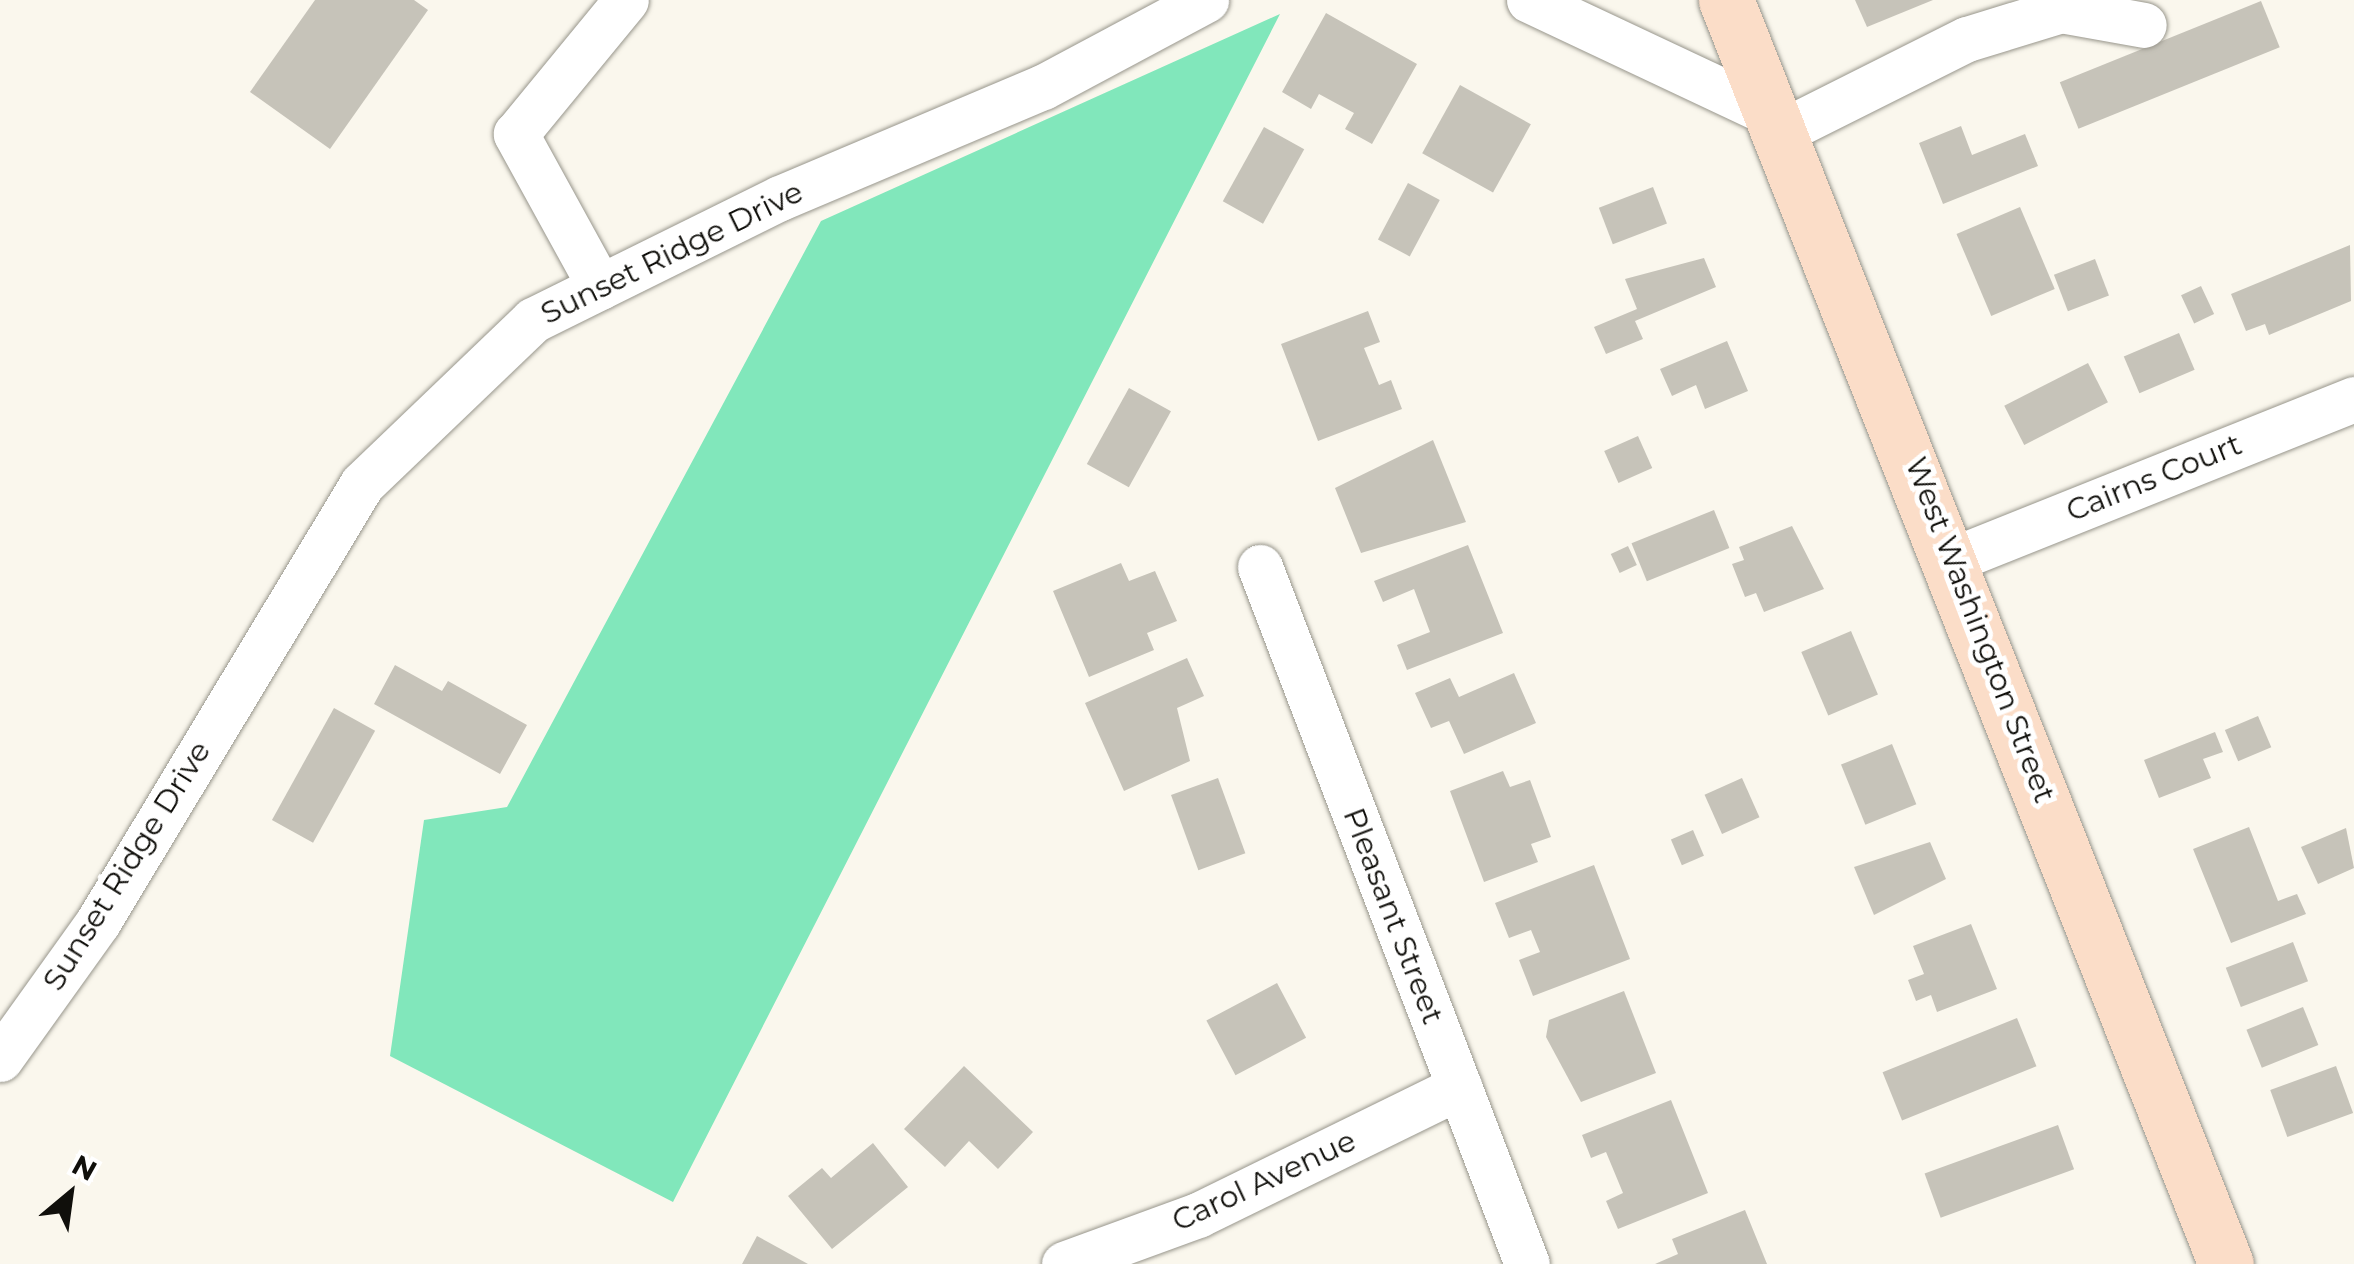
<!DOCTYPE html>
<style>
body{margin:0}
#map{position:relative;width:2354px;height:1264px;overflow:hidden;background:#faf7ed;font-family:Montserrat,sans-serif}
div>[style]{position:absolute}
.green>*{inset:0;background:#81e7bb}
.building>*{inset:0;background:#c6c3b9;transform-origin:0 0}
.roads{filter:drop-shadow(0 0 2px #98968c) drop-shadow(0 0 2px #98968c)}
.minor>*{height:45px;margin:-22.5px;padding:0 22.5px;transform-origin:22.5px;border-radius:22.5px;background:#fff}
.major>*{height:55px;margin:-27.5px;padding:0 27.5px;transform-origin:27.5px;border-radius:27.5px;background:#fbddc8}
span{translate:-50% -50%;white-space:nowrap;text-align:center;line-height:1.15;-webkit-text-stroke:10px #fff;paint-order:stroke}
.street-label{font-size:30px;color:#100f0b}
.north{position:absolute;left:20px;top:1144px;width:100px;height:100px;-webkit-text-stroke:8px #fff;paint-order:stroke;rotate:29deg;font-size:28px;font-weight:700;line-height:40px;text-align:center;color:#100f0b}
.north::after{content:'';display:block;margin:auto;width:35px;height:45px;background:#100f0b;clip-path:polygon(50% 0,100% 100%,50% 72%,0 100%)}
</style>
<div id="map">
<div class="green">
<div style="clip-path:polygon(1280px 14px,673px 1202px,390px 1056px,424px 820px,507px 807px,821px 221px)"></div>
</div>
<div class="building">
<div style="clip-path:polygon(315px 0,414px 0,428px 10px,330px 149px,250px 92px)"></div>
<div style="clip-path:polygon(1855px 0,1933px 0,1867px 27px)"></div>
<div style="left:2261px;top:1px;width:50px;height:217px;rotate:68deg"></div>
<div style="clip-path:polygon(1326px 13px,1417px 64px,1372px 144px,1345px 129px,1354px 113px,1319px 94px,1311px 109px,1282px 92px)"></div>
<div style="left:1460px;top:85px;width:81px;height:78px;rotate:29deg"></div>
<div style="clip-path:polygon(1961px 126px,1972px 155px,2025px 134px,2038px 166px,1943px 204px,1919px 143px)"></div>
<div style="left:1264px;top:127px;width:46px;height:85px;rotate:29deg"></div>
<div style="left:1408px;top:183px;width:36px;height:64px;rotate:28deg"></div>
<div style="left:1653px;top:187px;width:39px;height:58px;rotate:69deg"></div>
<div style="left:2020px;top:207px;width:89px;height:69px;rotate:67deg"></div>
<div style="clip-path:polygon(2350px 245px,2351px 301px,2269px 335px,2265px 324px,2246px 331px,2231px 294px)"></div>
<div style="clip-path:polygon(1704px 258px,1716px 287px,1635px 321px,1643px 339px,1606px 354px,1594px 327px,1637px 309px,1625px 279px)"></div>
<div style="left:2095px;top:259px;width:39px;height:44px;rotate:69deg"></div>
<div style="left:2201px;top:286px;width:31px;height:22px;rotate:65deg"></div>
<div style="clip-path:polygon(1368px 311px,1380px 342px,1364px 348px,1379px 385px,1391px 380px,1402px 409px,1318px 441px,1281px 344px)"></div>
<div style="left:2179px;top:333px;width:40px;height:60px;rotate:67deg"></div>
<div style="clip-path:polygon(1727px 341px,1748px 391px,1705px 409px,1696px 385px,1672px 396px,1660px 369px)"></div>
<div style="left:2088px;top:363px;width:44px;height:94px;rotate:63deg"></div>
<div style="left:1129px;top:388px;width:48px;height:87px;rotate:29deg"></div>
<div style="left:1638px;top:436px;width:35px;height:37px;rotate:66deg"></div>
<div style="clip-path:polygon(1433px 440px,1466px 522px,1361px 553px,1335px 488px)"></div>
<div style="left:1714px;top:510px;width:41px;height:89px;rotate:68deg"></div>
<div style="clip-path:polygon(1792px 526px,1824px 589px,1764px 612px,1756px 593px,1745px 597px,1732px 564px,1744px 560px,1739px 547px)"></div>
<div style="clip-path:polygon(1468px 545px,1503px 633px,1407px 670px,1397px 645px,1430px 632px,1414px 589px,1383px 602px,1374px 581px)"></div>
<div style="left:1628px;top:546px;width:21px;height:19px;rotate:65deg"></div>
<div style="clip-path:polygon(1121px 563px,1129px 581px,1155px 571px,1177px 621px,1147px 633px,1154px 650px,1089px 677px,1053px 591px)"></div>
<div style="left:1851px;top:631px;width:69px;height:54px;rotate:67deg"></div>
<div style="clip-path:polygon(1187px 658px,1204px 696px,1177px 708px,1190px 761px,1124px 791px,1085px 703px)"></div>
<div style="clip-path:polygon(395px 665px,442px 691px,448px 681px,527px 725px,500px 774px,374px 704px)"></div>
<div style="clip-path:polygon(1514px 673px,1536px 723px,1464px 754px,1449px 721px,1431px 728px,1415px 693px,1450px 678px,1459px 697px)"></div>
<div style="left:334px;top:708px;width:47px;height:128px;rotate:29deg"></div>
<div style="left:2258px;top:716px;width:34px;height:36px;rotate:67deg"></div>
<div style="clip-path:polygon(2215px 732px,2223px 752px,2203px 759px,2211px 778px,2159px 798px,2144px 760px)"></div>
<div style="left:1892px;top:744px;width:65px;height:55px;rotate:68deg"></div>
<div style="clip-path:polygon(1503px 771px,1510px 787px,1530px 780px,1551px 837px,1531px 844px,1538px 862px,1484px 882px,1450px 791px)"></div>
<div style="left:1218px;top:778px;width:80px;height:50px;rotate:70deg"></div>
<div style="left:1742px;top:778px;width:43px;height:41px;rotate:66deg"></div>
<div style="clip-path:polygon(2249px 827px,2278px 901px,2297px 894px,2306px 914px,2231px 943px,2193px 849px)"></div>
<div style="clip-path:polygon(2346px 828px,2354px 868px,2318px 884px,2301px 847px)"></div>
<div style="left:1693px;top:830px;width:28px;height:24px;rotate:67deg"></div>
<div style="clip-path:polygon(1930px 842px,1946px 879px,1874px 915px,1854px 867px)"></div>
<div style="clip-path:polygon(1594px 865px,1630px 959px,1533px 996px,1519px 960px,1540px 952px,1531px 930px,1509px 938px,1495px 903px)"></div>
<div style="clip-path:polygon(1971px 924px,1997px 989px,1937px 1012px,1931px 995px,1916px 1001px,1908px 980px,1924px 974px,1913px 946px)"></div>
<div style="left:2293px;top:942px;width:42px;height:72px;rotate:69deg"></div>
<div style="left:1277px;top:983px;width:62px;height:80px;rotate:62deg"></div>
<div style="clip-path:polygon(1624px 991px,1656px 1073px,1581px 1102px,1546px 1037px,1549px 1020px)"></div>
<div style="left:2303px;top:1007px;width:41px;height:61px;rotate:68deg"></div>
<div style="left:2017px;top:1018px;width:52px;height:145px;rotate:68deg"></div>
<div style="clip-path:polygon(964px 1066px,1033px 1132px,998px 1169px,969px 1141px,945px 1167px,904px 1129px)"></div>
<div style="left:2336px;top:1066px;width:50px;height:70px;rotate:70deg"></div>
<div style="clip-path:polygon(1671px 1100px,1708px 1193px,1618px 1229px,1606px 1201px,1623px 1193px,1606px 1152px,1591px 1158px,1582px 1135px)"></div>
<div style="left:2058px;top:1125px;width:47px;height:142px;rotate:70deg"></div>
<div style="clip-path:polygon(873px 1143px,908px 1187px,832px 1249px,788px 1196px,822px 1168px,831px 1178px)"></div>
<div style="clip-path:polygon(1745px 1210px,1767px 1264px,1655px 1264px,1678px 1254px,1672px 1239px)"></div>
<div style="clip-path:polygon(757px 1236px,808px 1264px,742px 1264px)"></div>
</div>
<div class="roads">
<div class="minor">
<div style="left:1529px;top:0;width:268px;rotate:25.2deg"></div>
<div style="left:1779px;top:133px;width:210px;rotate:-26.6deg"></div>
<div style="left:1967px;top:39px;width:98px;rotate:-17.1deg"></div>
<div style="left:2061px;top:10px;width:84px;rotate:10.2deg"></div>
<div style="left:600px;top:287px;width:175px;rotate:-118.8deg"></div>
<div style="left:516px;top:134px;width:173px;rotate:-50.6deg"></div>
<div style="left:1954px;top:559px;width:431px;rotate:-21.8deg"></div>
<div style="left:1260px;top:567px;width:746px;rotate:69.04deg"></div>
<div style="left:0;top:1059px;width:168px;rotate:-54.4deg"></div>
<div style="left:98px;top:922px;width:511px;rotate:-58.92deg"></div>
<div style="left:362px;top:484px;width:237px;rotate:-43.8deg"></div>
<div style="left:533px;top:320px;width:275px;rotate:-26.3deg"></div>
<div style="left:780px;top:198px;width:285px;rotate:-22.9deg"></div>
<div style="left:1043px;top:87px;width:185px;rotate:-28.1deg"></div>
<div style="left:1064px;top:1264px;width:143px;rotate:-20.1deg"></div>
<div style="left:1198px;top:1215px;width:291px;rotate:-26.1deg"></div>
</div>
<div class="major">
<div style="left:1726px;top:0;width:1359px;rotate:68.42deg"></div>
</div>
</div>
<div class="street-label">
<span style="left:672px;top:253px;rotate:-26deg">Sunset Ridge Drive</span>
<span style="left:2154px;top:478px;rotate:-22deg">Cairns Court</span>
<span style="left:1980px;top:630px;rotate:69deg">West Washington Street</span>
<span style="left:127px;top:866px;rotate:-58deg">Sunset Ridge Drive</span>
<span style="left:1393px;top:916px;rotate:69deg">Pleasant Street</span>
<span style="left:1264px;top:1181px;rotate:-25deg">Carol Avenue</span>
</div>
<div class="north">N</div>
</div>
